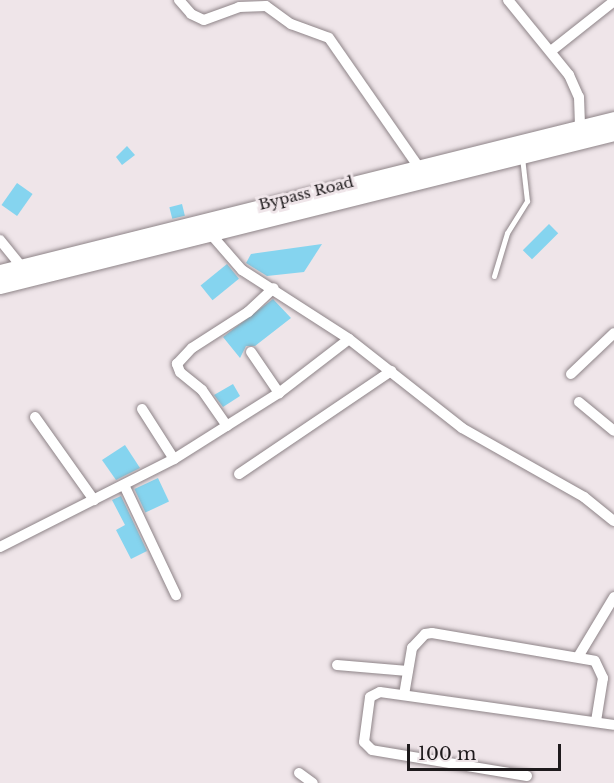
<!DOCTYPE html>
<style>
body{margin:0}
#map{position:relative;width:614px;height:783px;overflow:hidden;background:#efe5e9;font-family:"Libre Baskerville",serif}
div>[style]{position:absolute}
.building>*{inset:0;background:#85d4ef;transform-origin:0 0}
.roads{filter:drop-shadow(0 0 2px #8e8488) drop-shadow(0 0 2px #8e8488)}
.service>*{height:5px;margin:-2.5px;padding:0 2.5px;transform-origin:2.5px;border-radius:2.5px;background:#fff}
.minor>*{height:10px;margin:-5px;padding:0 5px;transform-origin:5px;border-radius:5px;background:#fff}
.primary>*{height:15px;margin:-7.5px;padding:0 7.5px;transform-origin:7.5px;border-radius:7.5px;background:#fff}
span{translate:-50% -50%;white-space:nowrap;text-align:center;line-height:1.15;-webkit-text-stroke:6px #efe5e9;paint-order:stroke}
.street-label{font-size:15px;color:#1e1a1c}
.scale{position:absolute;left:407px;top:744px;width:154px;height:27px;box-sizing:border-box;border:3px solid #1e1a1c;border-top:0;padding-left:8px;font-size:18px;line-height:21px;white-space:nowrap;color:#1e1a1c;-webkit-text-stroke:4px #efe5e9;paint-order:stroke}
</style>
<div id="map">
<div class="building">
<div style="clip-path:polygon(127px 146px,135px 155px,122px 165px,116px 157px)"></div>
<div style="left:17px;top:183px;width:19px;height:27px;rotate:35deg"></div>
<div style="left:182px;top:204px;width:12px;height:13px;rotate:76deg"></div>
<div style="left:549px;top:224px;width:13px;height:37px;rotate:45deg"></div>
<div style="clip-path:polygon(322px 244px,304px 272px,267px 276px,246px 263px,251px 254px)"></div>
<div style="left:227px;top:264px;width:19px;height:34px;rotate:51deg"></div>
<div style="clip-path:polygon(273px 299px,291px 318px,255px 346px,246px 346px,240px 358px,223px 337px)"></div>
<div style="clip-path:polygon(233px 384px,240px 396px,223px 407px,214px 395px)"></div>
<div style="clip-path:polygon(125px 445px,140px 468px,116px 480px,102px 460px)"></div>
<div style="left:158px;top:478px;width:26px;height:26px;rotate:65deg"></div>
<div style="clip-path:polygon(121px 496px,147px 551px,131px 559px,116px 530px,125px 525px,112px 500px)"></div>
</div>
<div class="roads">
<div class="service">
<div style="left:494px;top:276px;width:45px;rotate:-73.2deg"></div>
<div style="left:507px;top:233px;width:38px;rotate:-58deg"></div>
<div style="left:527px;top:201px;width:44px;rotate:-96.5deg"></div>
</div>
<div class="minor">
<div style="left:179px;top:0;width:18px;rotate:49deg"></div>
<div style="left:191px;top:14px;width:14px;rotate:25deg"></div>
<div style="left:204px;top:20px;width:37px;rotate:-20deg"></div>
<div style="left:239px;top:7px;width:27px;rotate:-2deg"></div>
<div style="left:266px;top:6px;width:31px;rotate:36deg"></div>
<div style="left:291px;top:24px;width:40px;rotate:20.2deg"></div>
<div style="left:329px;top:38px;width:156px;rotate:55.2deg"></div>
<div style="left:508px;top:0;width:97px;rotate:50.9deg"></div>
<div style="left:569px;top:75px;width:24px;rotate:66deg"></div>
<div style="left:579px;top:97px;width:30px;rotate:88deg"></div>
<div style="left:551px;top:51px;width:80px;rotate:-38.4deg"></div>
<div style="left:208px;top:231px;width:52px;rotate:48.9deg"></div>
<div style="left:242px;top:270px;width:127px;rotate:32.8deg"></div>
<div style="left:349px;top:339px;width:144px;rotate:38.2deg"></div>
<div style="left:462px;top:428px;width:140px;rotate:29.5deg"></div>
<div style="left:584px;top:497px;width:38px;rotate:39deg"></div>
<div style="left:0;top:240px;width:33px;rotate:51deg"></div>
<div style="left:251px;top:352px;width:50px;rotate:55.7deg"></div>
<div style="left:571px;top:374px;width:59px;rotate:-43.6deg"></div>
<div style="left:579px;top:402px;width:45px;rotate:39.6deg"></div>
<div style="left:142px;top:409px;width:59px;rotate:57.4deg"></div>
<div style="left:35px;top:417px;width:102px;rotate:54.6deg"></div>
<div style="left:227px;top:426px;width:44px;rotate:-124.8deg"></div>
<div style="left:202px;top:390px;width:28px;rotate:-141deg"></div>
<div style="left:180px;top:372px;width:9px;rotate:-111deg"></div>
<div style="left:177px;top:364px;width:22px;rotate:-47deg"></div>
<div style="left:192px;top:348px;width:67px;rotate:-32.7deg"></div>
<div style="left:248px;top:312px;width:35px;rotate:-43deg"></div>
<div style="left:239px;top:474px;width:184px;rotate:-34.1deg"></div>
<div style="left:124px;top:485px;width:122px;rotate:64.7deg"></div>
<div style="left:0;top:547px;width:195px;rotate:-26.8deg"></div>
<div style="left:174px;top:459px;width:124px;rotate:-32.2deg"></div>
<div style="left:279px;top:393px;width:88px;rotate:-37.6deg"></div>
<div style="left:578px;top:657px;width:70px;rotate:-59deg"></div>
<div style="left:337px;top:665px;width:71px;rotate:4.8deg"></div>
<div style="left:404px;top:695px;width:48px;rotate:-80.3deg"></div>
<div style="left:412px;top:648px;width:19px;rotate:-47deg"></div>
<div style="left:425px;top:634px;width:7px;rotate:-8deg"></div>
<div style="left:432px;top:633px;width:165px;rotate:9.7deg"></div>
<div style="left:595px;top:661px;width:19px;rotate:65deg"></div>
<div style="left:603px;top:678px;width:44px;rotate:99.2deg"></div>
<div style="left:299px;top:773px;width:17px;rotate:36deg"></div>
<div style="left:527px;top:776px;width:157px;rotate:-170.5deg"></div>
<div style="left:372px;top:750px;width:11px;rotate:-135deg"></div>
<div style="left:364px;top:742px;width:45px;rotate:-82.4deg"></div>
<div style="left:370px;top:697px;width:11px;rotate:-27deg"></div>
<div style="left:380px;top:692px;width:236px;rotate:8deg"></div>
</div>
<div class="primary">
<div style="left:0;top:272px;width:633px;rotate:-13.99deg"></div>
<div style="left:0;top:286px;width:633px;rotate:-13.99deg"></div>
</div>
</div>
<div class="street-label">
<span style="left:306px;top:193px;rotate:-14deg">Bypass Road</span>
</div>
<div class="scale">100 m</div>
</div>
